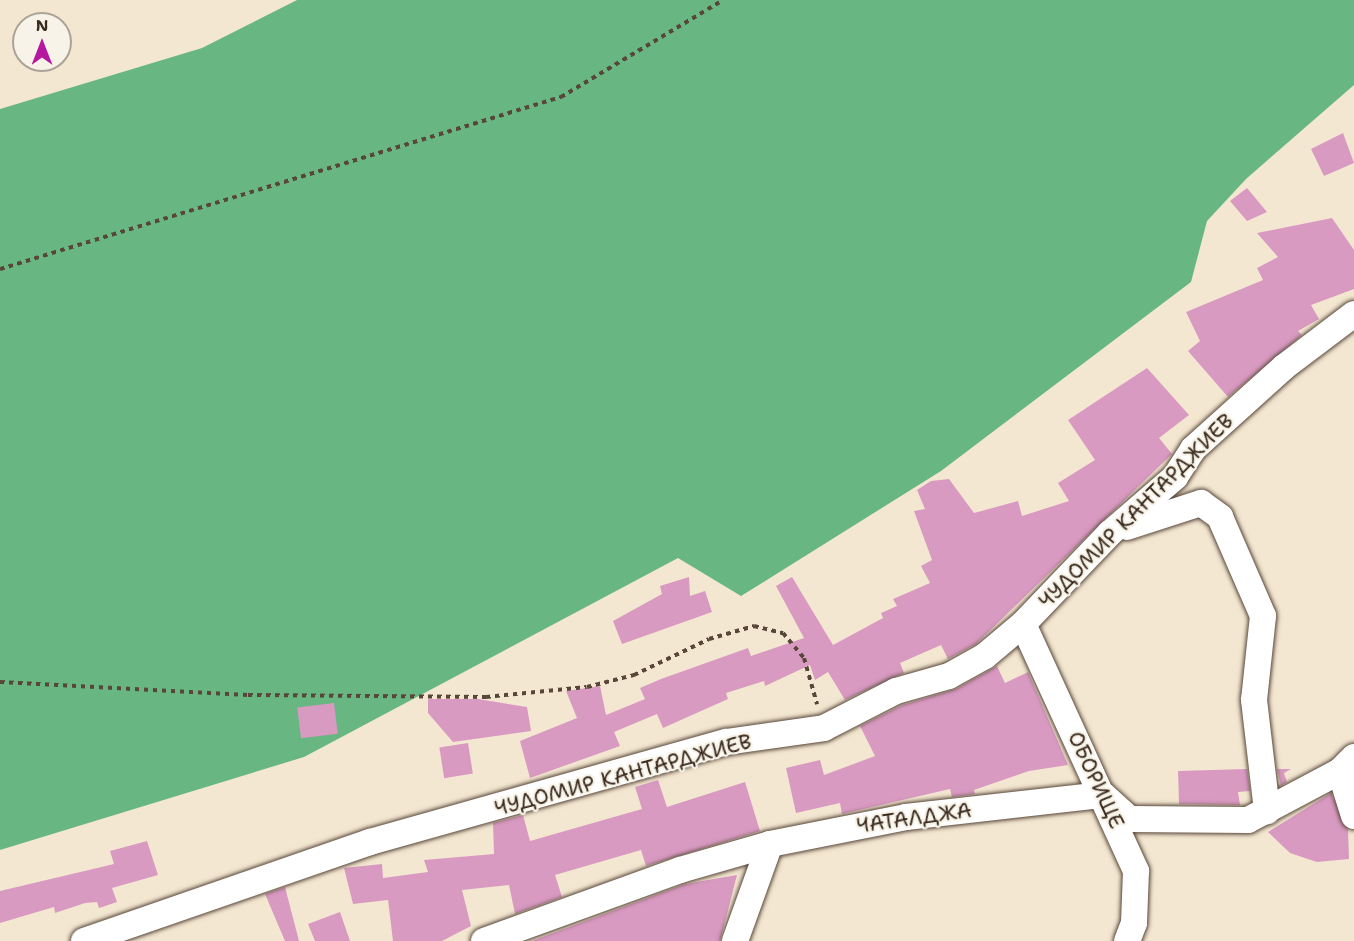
<!DOCTYPE html>
<meta charset="utf-8">
<style>
body{margin:0}
#map{position:relative;width:1354px;height:941px;overflow:hidden;background:#f4e7d1;font-family:"Shantell Sans",sans-serif}
div>[style]{position:absolute}
.forest>*{inset:0;background:#68b782}
.building>*{inset:0;background:#d99ac2;transform-origin:0 0}
.path>*{height:4px;margin-top:-2px;transform-origin:0;background:repeating-linear-gradient(90deg,#574639 0 4.5px,transparent 0 9px)}
.roads{filter:drop-shadow(0 0 2px #574639) drop-shadow(0 0 2px #574639)}
.street>*{height:26px;margin:-13px;padding:0 13px;transform-origin:13px;border-radius:13px;background:#fff}
span{translate:-50% -50%;white-space:nowrap;text-align:center;line-height:1.15;-webkit-text-stroke:4.5px #f7f3e8;paint-order:stroke}
.street-label{font-size:21px;color:#3b2a1e}
.north{position:absolute;left:12px;top:12px;width:60px;height:60px;box-sizing:border-box;background:#f7f3e8;border:2px solid #aca397;border-radius:50%;rotate:0deg;font-size:16px;font-weight:700;line-height:24px;text-align:center;color:#3b2a1e}
.north::after{content:'';display:block;margin:auto;width:21px;height:27px;background:#b5179e;clip-path:polygon(50% 0,100% 100%,50% 72%,0 100%)}
</style>
<div id="map">
<div class="forest">
<div style="clip-path:polygon(297px 0,1354px 0,1354px 85px,1246px 179px,1207px 221px,1191px 282px,941px 471px,741px 596px,678px 558px,304px 757px,0 850px,0 109px,202px 48px)"></div>
</div>
<div class="building">
<div style="clip-path:polygon(1343px 133px,1354px 163px,1324px 176px,1311px 149px)"></div>
<div style="clip-path:polygon(1247px 188px,1267px 212px,1247px 221px,1230px 201px)"></div>
<div style="clip-path:polygon(1332px 218px,1354px 250px,1354px 289px,1311px 305px,1319px 319px,1298px 331px,1302px 335px,1228px 397px,1188px 351px,1200px 341px,1186px 312px,1263px 280px,1257px 268px,1278px 257px,1257px 233px)"></div>
<div style="clip-path:polygon(1147px 368px,1189px 415px,1159px 438px,1172px 454px,976px 644px,948px 659px,941px 645px,900px 663px,904px 673px,845px 700px,828px 672px,815px 680px,810px 665px,765px 686px,764px 681px,726px 693px,728px 699px,663px 728px,657px 714px,614px 732px,620px 746px,530px 778px,520px 741px,577px 718px,566px 691px,600px 686px,606px 715px,645px 699px,640px 688px,661px 679px,748px 648px,751px 656px,804px 638px,776px 586px,792px 577px,833px 645px,883px 618px,881px 613px,897px 606px,893px 599px,930px 583px,921px 566px,932px 560px,914px 511px,925px 509px,917px 490px,931px 481px,949px 479px,974px 513px,1018px 501px,1022px 516px,1069px 501px,1058px 483px,1095px 460px,1068px 420px)"></div>
<div style="clip-path:polygon(689px 577px,690px 596px,705px 591px,712px 612px,622px 644px,613px 621px,662px 594px,660px 586px)"></div>
<div style="clip-path:polygon(997px 666px,1005px 683px,1028px 672px,1068px 765px,1029px 771px,974px 790px,975px 794px,952px 797px,950px 789px,842px 814px,840px 803px,796px 813px,786px 768px,820px 760px,824px 775px,875px 756px,860px 726px,902px 705px,956px 689px)"></div>
<div style="clip-path:polygon(428px 699px,478px 699px,527px 707px,531px 731px,453px 742px,428px 713px)"></div>
<div style="left:334px;top:703px;width:31px;height:37px;rotate:83deg"></div>
<div style="left:468px;top:743px;width:31px;height:29px;rotate:81deg"></div>
<div style="clip-path:polygon(1247px 769px,1250px 791px,1238px 792px,1240px 805px,1179px 804px,1178px 771px)"></div>
<div style="clip-path:polygon(1277px 769px,1291px 769px,1284px 773px,1287px 782px,1281px 786px)"></div>
<div style="clip-path:polygon(658px 780px,667px 807px,745px 782px,760px 831px,646px 866px,641px 850px,555px 875px,562px 897px,515px 914px,509px 885px,462px 890px,471px 926px,442px 941px,393px 941px,388px 900px,353px 904px,344px 868px,382px 864px,383px 878px,428px 872px,424px 860px,494px 854px,493px 823px,523px 815px,530px 841px,642px 809px,635px 787px)"></div>
<div style="clip-path:polygon(1331px 793px,1348px 829px,1349px 859px,1317px 862px,1290px 853px,1268px 832px)"></div>
<div style="clip-path:polygon(147px 841px,158px 875px,112px 888px,117px 902px,99px 908px,97px 902px,85px 903px,55px 913px,54px 907px,0 923px,0 891px,114px 864px,110px 851px)"></div>
<div style="clip-path:polygon(737px 875px,720px 941px,532px 941px,685px 884px)"></div>
<div style="clip-path:polygon(285px 887px,299px 941px,285px 941px,265px 894px)"></div>
<div style="clip-path:polygon(340px 912px,350px 941px,315px 941px,308px 924px)"></div>
</div>
<div class="path">
<div style="left:0;top:269px;width:587px;rotate:-17.05deg"></div>
<div style="left:561px;top:97px;width:189px;rotate:-30.9deg"></div>
<div style="left:0;top:682px;width:248px;rotate:3deg"></div>
<div style="left:248px;top:695px;width:238px;rotate:0.5deg"></div>
<div style="left:486px;top:697px;width:101px;rotate:-5.7deg"></div>
<div style="left:587px;top:687px;width:49px;rotate:-14.3deg"></div>
<div style="left:634px;top:675px;width:83px;rotate:-25.6deg"></div>
<div style="left:709px;top:639px;width:47px;rotate:-16.1deg"></div>
<div style="left:754px;top:626px;width:30px;rotate:14deg"></div>
<div style="left:783px;top:633px;width:33px;rotate:50deg"></div>
<div style="left:804px;top:658px;width:48px;rotate:74.2deg"></div>
</div>
<div class="roads">
<div class="street">
<div style="left:1127px;top:527px;width:78px;rotate:-18deg"></div>
<div style="left:1201px;top:503px;width:24px;rotate:36deg"></div>
<div style="left:1220px;top:517px;width:108px;rotate:66.5deg"></div>
<div style="left:1263px;top:616px;width:84px;rotate:96.1deg"></div>
<div style="left:1254px;top:700px;width:112px;rotate:83.3deg"></div>
<div style="left:1023px;top:624px;width:272px;rotate:65.4deg"></div>
<div style="left:1136px;top:871px;width:52px;rotate:92.2deg"></div>
<div style="left:1134px;top:923px;width:19px;rotate:111deg"></div>
<div style="left:1354px;top:757px;width:20px;rotate:135deg"></div>
<div style="left:1340px;top:771px;width:47px;rotate:72.7deg"></div>
<div style="left:84px;top:941px;width:303px;rotate:-19.1deg"></div>
<div style="left:370px;top:842px;width:370px;rotate:-15.7deg"></div>
<div style="left:726px;top:742px;width:99px;rotate:-8.1deg"></div>
<div style="left:824px;top:728px;width:81px;rotate:-27.2deg"></div>
<div style="left:896px;top:691px;width:55px;rotate:-15.8deg"></div>
<div style="left:949px;top:676px;width:41px;rotate:-29.1deg"></div>
<div style="left:985px;top:656px;width:50px;rotate:-40.1deg"></div>
<div style="left:1023px;top:624px;width:126px;rotate:-46.3deg"></div>
<div style="left:1110px;top:533px;width:86px;rotate:-40.7deg"></div>
<div style="left:1175px;top:477px;width:33px;rotate:-57deg"></div>
<div style="left:1193px;top:449px;width:122px;rotate:-42deg"></div>
<div style="left:1284px;top:367px;width:88px;rotate:-37.1deg"></div>
<div style="left:484px;top:941px;width:208px;rotate:-19.9deg"></div>
<div style="left:680px;top:870px;width:94px;rotate:-16.1deg"></div>
<div style="left:770px;top:844px;width:139px;rotate:-11.2deg"></div>
<div style="left:906px;top:817px;width:198px;rotate:-6.4deg"></div>
<div style="left:1103px;top:795px;width:36px;rotate:42deg"></div>
<div style="left:1130px;top:819px;width:118px;rotate:0.5deg"></div>
<div style="left:1248px;top:820px;width:104px;rotate:-28deg"></div>
<div style="left:735px;top:941px;width:103px;rotate:-70.2deg"></div>
</div>
</div>
<div class="street-label">
<span style="left:1136px;top:511px;rotate:-45deg">ЧУДОМИР КАНТАРДЖИЕВ</span>
<span style="left:623px;top:775px;rotate:-15deg">ЧУДОМИР КАНТАРДЖИЕВ</span>
<span style="left:1096px;top:780px;rotate:65deg">ОБОРИЩЕ</span>
<span style="left:914px;top:818px;rotate:-8deg">ЧАТАЛДЖА</span>
</div>
<div class="north">N</div>
</div>
